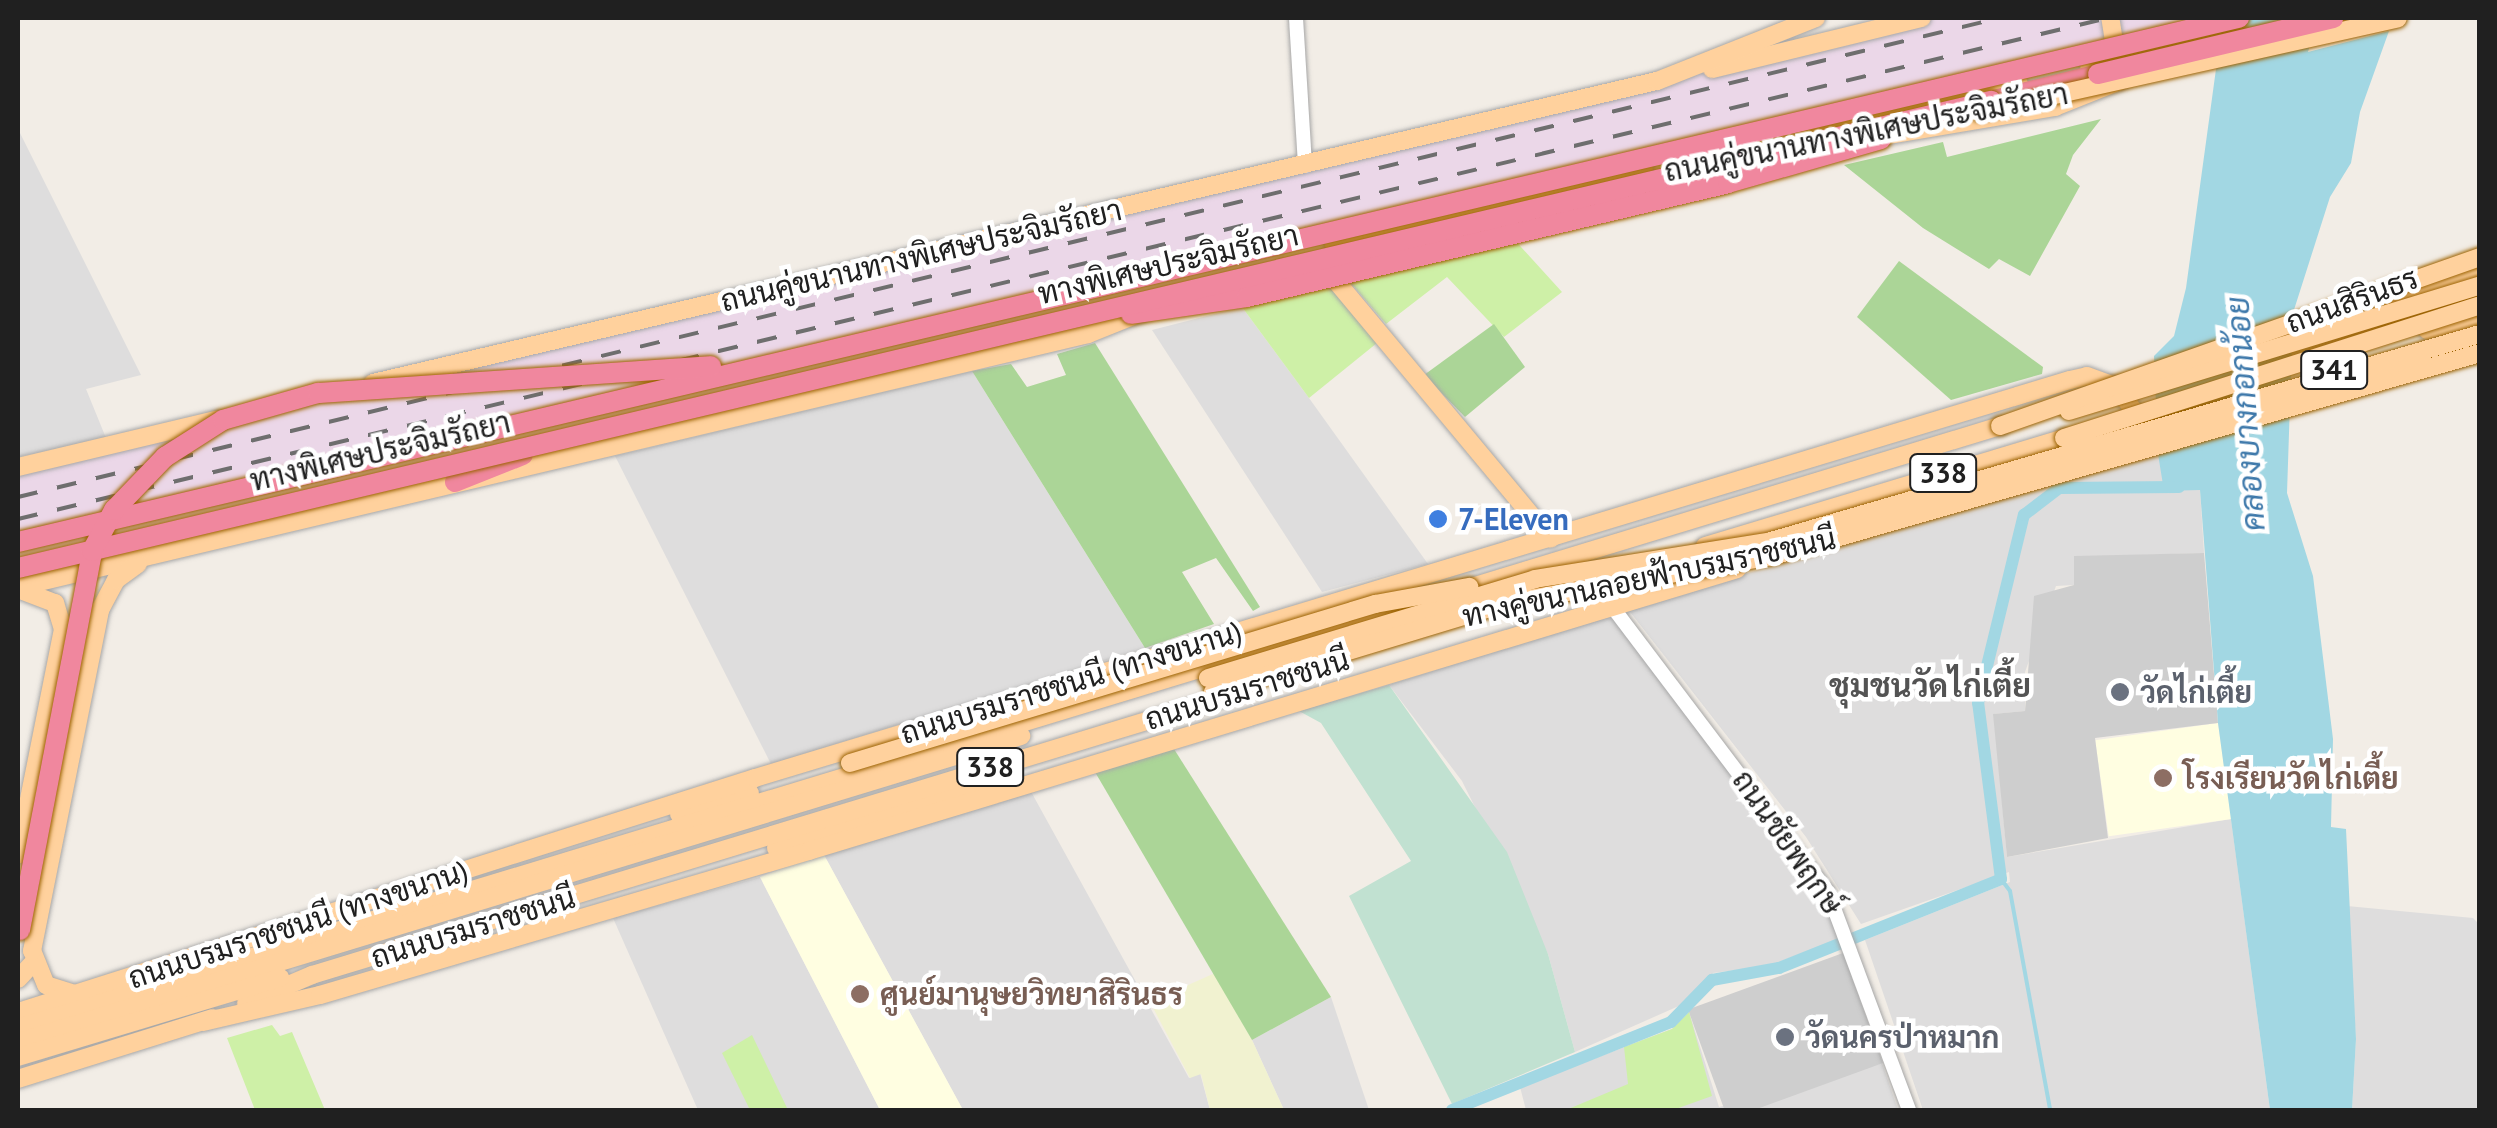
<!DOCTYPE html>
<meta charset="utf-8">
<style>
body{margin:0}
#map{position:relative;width:2497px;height:1128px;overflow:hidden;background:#f2ede6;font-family:"PT Sans",Sarabun,sans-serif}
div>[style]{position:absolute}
.residential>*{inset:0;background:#dedddd}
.industrial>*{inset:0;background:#ebd7e8}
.education>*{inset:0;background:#fffee1;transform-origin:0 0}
.religious>*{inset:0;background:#cecece;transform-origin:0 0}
.farmland>*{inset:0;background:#f1f2d0}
.grass>*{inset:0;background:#cef0a7}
.forest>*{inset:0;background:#abd597}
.wetland>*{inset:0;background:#c1e1d1}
.water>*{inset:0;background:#a2d7e3}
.stream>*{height:4px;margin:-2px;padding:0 2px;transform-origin:2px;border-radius:2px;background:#a2d7e3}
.canal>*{height:12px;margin:-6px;padding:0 6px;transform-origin:6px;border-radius:6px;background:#a2d7e3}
.roads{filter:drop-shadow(0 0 2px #a7a7a7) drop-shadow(0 0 2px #a7a7a7)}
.minor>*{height:14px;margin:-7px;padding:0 7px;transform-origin:7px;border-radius:7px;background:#fff}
.major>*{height:18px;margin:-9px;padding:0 9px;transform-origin:9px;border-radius:9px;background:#ffd19d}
.highway>*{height:20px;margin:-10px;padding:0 10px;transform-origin:10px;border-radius:10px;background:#f0879e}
.rail>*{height:4px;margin-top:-2px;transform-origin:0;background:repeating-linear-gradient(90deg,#6e6e6e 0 20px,transparent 0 40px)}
.bridges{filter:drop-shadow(0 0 2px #9c6200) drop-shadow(0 0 2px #9c6200)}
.major-bridge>*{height:18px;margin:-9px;padding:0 9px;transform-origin:9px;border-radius:9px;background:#ffd19d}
.highway-bridge>*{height:20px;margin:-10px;padding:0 10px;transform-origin:10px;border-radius:10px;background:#f0879e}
.dots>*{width:28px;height:28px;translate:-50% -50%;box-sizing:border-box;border:5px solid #fff;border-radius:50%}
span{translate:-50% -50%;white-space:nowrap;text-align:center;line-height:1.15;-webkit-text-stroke:9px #fff;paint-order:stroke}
.shield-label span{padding:2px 8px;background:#fff;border:2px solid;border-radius:8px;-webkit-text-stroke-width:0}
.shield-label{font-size:28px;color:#202020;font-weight:700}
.street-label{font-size:30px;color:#202020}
.shop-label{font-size:30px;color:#366cbe;font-weight:700}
.left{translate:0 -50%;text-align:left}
.worship-label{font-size:30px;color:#5b616d;font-weight:700}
.education-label{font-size:30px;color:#785e54;font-weight:700}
.water-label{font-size:32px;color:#3d78aa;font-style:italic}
.neighbourhood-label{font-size:32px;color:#535353;font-weight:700}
.frame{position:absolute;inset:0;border:20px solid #202020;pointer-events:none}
</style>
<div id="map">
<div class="residential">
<div style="clip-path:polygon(18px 129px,141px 375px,86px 389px,106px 438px,18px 457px)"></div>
<div style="clip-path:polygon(1242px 307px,1309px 398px,1428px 564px,1322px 592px,1152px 330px)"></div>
<div style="clip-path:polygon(972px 371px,1145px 648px,771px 764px,615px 456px)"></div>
<div style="clip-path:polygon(2158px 454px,2200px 489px,2204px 553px,2074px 557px,2074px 585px,2056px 586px,2025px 672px,2025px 711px,1994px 714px,2007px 857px,2231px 819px,2270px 1110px,1923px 1110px,1865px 940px,2010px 882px,2009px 872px,1861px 924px,1806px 837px,1627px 608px)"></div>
<div style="clip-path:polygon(1603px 616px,1617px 621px,1776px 830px,1844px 938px,1775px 965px,1713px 973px,1681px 1005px,1575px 1052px,1548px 954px,1462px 781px,1389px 685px)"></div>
<div style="clip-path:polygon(1029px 788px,1189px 1078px,1200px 1073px,1210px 1110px,963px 1110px,823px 853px)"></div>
<div style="clip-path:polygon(760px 877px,880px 1110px,698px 1110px,613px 918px)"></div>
<div style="clip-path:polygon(2347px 906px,2473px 918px,2479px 924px,2479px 1110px,2352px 1110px,2356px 1039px)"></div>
<div style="clip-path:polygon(1331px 997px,1369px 1110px,1284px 1110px,1252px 1040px)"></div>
<div style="clip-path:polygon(1689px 1012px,1719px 1107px,1882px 1063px,1898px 1110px,1526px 1110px,1520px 1087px,1672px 1029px)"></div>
</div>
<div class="industrial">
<div style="clip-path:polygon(1933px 18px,2223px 18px,1292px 238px,1283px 258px,18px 557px,18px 475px)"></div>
</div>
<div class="education">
<div style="left:2218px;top:723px;width:97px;height:124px;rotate:82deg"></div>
<div style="clip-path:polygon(823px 853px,963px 1110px,880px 1110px,760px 877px)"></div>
</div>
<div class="religious">
<div style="clip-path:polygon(2204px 553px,2218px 723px,2095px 738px,2108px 838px,2007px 857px,1993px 714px,2025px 711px,2034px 596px,2074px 585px,2074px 556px)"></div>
<div style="left:1843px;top:953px;width:117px;height:165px;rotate:70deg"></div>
</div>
<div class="farmland">
<div style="clip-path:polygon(1215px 973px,1252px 1040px,1284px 1110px,1210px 1110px,1201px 1074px,1190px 1078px,1150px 1002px)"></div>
</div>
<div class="grass">
<div style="clip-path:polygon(1502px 226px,1562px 292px,1504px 337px,1447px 277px,1386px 324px,1338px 268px)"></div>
<div style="clip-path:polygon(1295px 273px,1332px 287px,1377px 343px,1309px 398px,1242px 307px)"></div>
<div style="clip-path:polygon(1689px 1012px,1712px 1096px,1673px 1110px,1566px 1110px,1628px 1084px,1624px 1047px,1672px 1029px)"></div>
<div style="clip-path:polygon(272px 1025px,280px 1036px,292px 1032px,325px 1110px,255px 1110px,227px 1038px)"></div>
<div style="clip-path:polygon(752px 1035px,788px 1110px,750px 1110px,722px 1053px)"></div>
</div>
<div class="forest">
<div style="clip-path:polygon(2101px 119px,2073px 155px,2066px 174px,2080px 186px,2030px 276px,1999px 259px,1989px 269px,1923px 228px,1844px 165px,1943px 142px,1947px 157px)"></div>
<div style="clip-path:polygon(1899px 261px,2043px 367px,2042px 374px,1951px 400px,1857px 317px)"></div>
<div style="clip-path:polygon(1494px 324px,1525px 367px,1465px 417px,1424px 375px)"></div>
<div style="clip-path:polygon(1095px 343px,1260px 607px,1253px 611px,1216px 558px,1182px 572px,1214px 624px,1145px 648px,972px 371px,1011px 364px,1027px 387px,1066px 375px,1057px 354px)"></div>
<div style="clip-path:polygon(1174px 749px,1331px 997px,1252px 1040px,1095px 772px)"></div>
</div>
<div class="wetland">
<div style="clip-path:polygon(1389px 685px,1507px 852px,1548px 954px,1575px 1052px,1452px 1104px,1349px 896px,1411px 861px,1321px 723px,1299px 711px)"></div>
</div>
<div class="water">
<div style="clip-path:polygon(2223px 18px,2318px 18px,2308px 52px,2389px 31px,2360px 112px,2351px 163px,2330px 197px,2293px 313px,2287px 493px,2313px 576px,2333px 739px,2331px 827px,2346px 829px,2356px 1039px,2352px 1110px,2270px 1110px,2218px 723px,2200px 490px,2164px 491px,2158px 454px,2154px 356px,2174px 336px,2186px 288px)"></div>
</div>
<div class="stream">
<div style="left:2001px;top:879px;width:15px;rotate:53deg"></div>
<div style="left:2010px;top:891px;width:223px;rotate:79.6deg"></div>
</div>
<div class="canal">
<div style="left:1452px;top:1110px;width:236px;rotate:-21.9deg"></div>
<div style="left:1671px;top:1022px;width:59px;rotate:-45.7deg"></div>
<div style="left:1712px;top:980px;width:68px;rotate:-10.2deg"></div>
<div style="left:1779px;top:968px;width:239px;rotate:-21.8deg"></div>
<div style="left:2001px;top:879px;width:177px;rotate:-97.4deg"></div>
<div style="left:1978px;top:703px;width:194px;rotate:-76.3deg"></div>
<div style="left:2024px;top:515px;width:44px;rotate:-37.6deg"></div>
<div style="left:2059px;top:488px;width:120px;rotate:-0.5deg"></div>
</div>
<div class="roads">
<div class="minor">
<div style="left:1296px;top:18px;width:148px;rotate:86.5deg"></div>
<div style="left:1611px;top:605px;width:360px;rotate:52.9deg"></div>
<div style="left:1828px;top:892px;width:233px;rotate:69.6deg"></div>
</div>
<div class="major">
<div style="left:1712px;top:69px;width:216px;rotate:-13.7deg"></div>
<div style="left:2089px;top:69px;width:31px;rotate:-29deg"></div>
<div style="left:2116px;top:54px;width:36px;rotate:-99deg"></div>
<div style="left:1805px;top:130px;width:219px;rotate:-12.1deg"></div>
<div style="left:1870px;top:138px;width:188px;rotate:-9.5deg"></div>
<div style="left:2055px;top:107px;width:70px;rotate:-21.8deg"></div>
<div style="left:1334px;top:245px;width:319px;rotate:-13.8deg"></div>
<div style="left:1326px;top:269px;width:351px;rotate:50.2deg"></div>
<div style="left:2389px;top:322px;width:26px;rotate:-77deg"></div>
<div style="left:2395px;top:297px;width:89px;rotate:-17deg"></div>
<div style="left:2427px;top:330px;width:55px;rotate:-14.8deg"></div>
<div style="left:373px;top:383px;width:1319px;rotate:-13.24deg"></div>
<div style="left:1657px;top:81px;width:171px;rotate:-21.6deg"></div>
<div style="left:18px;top:467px;width:204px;rotate:-13.4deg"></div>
<div style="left:1705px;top:546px;width:375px;rotate:-16.7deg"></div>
<div style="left:18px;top:587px;width:1100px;rotate:-13.3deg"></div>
<div style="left:1088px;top:334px;width:59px;rotate:-21.8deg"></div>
<div style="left:18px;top:589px;width:40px;rotate:21deg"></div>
<div style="left:55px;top:603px;width:27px;rotate:73deg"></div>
<div style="left:63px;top:629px;width:230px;rotate:101.3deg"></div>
<div style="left:1455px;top:592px;width:570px;rotate:-16.94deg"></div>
<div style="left:679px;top:814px;width:74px;rotate:-16.5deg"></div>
<div style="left:776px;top:848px;width:214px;rotate:-17.1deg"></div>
<div style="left:18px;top:979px;width:21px;rotate:-47deg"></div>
<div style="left:75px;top:994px;width:30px;rotate:-163deg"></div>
<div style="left:46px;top:985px;width:37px;rotate:-112deg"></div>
<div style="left:32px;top:951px;width:348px;rotate:-78.7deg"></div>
<div style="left:100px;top:610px;width:34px;rotate:-62deg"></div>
<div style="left:116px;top:580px;width:27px;rotate:-36deg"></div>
<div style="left:246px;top:1003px;width:72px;rotate:-23deg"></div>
<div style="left:312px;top:975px;width:962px;rotate:-16.93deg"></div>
<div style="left:18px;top:1012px;width:773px;rotate:-17.61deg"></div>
<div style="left:755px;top:778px;width:1374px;rotate:-16.84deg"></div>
<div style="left:2070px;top:380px;width:17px;rotate:-13deg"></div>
<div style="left:2087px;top:376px;width:32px;rotate:20deg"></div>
<div style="left:2117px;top:387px;width:32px;rotate:55deg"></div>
<div style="left:2135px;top:413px;width:35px;rotate:93deg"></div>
<div style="left:203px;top:1022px;width:120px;rotate:-13deg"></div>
<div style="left:320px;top:995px;width:510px;rotate:-16.41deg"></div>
<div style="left:809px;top:851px;width:970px;rotate:-16.9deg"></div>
<div style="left:18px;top:1028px;width:1465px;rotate:-16.9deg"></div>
<div style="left:18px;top:1042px;width:1049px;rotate:-16.97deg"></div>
<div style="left:18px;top:1057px;width:274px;rotate:-16.8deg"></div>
<div style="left:18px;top:1079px;width:204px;rotate:-17.4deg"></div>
</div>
<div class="highway">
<div style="left:1994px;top:100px;width:107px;rotate:-14deg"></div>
<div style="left:455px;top:482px;width:73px;rotate:-21.7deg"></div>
</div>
</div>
<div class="rail">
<div style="left:18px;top:497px;width:2038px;rotate:-13.59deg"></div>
<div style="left:18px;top:519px;width:2149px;rotate:-13.48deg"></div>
</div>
<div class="bridges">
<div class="major-bridge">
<div style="left:1979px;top:112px;width:429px;rotate:-12.6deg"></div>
<div style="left:2069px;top:411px;width:430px;rotate:-17deg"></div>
<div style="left:2000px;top:426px;width:509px;rotate:-19.4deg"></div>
<div style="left:2064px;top:438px;width:437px;rotate:-17.7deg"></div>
<div style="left:1208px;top:678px;width:342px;rotate:-16.8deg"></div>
<div style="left:1535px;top:579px;width:239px;rotate:-9.1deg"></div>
<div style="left:1771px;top:541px;width:739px;rotate:-16.28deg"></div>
<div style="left:1213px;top:692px;width:306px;rotate:-16.9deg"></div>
<div style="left:1506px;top:603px;width:271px;rotate:-10deg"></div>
<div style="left:1773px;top:556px;width:736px;rotate:-16.02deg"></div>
<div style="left:850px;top:763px;width:549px;rotate:-16.85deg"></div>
<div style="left:1375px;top:604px;width:96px;rotate:-10.3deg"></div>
</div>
<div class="highway-bridge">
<div style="left:2098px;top:74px;width:242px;rotate:-13.4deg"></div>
<div style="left:1131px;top:314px;width:117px;rotate:-8.3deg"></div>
<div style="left:1247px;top:297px;width:494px;rotate:-13.3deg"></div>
<div style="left:1728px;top:183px;width:159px;rotate:-16deg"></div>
<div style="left:18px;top:542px;width:2282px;rotate:-13.28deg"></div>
<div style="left:18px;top:568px;width:2028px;rotate:-13.32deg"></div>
<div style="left:20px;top:930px;width:386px;rotate:-79.2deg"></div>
<div style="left:92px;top:551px;width:47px;rotate:-61.8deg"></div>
<div style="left:114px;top:510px;width:74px;rotate:-46.1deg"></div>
<div style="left:165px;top:457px;width:69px;rotate:-32.5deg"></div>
<div style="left:223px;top:420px;width:99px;rotate:-15.9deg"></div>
<div style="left:318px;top:393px;width:394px;rotate:-3.9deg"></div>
</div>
</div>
<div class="dots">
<div style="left:1438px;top:519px;background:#3f7fe0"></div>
<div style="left:2120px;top:692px;background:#6b7280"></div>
<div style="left:2163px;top:778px;background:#8d6e63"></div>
<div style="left:860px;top:994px;background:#8d6e63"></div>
<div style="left:1785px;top:1037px;background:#6b7280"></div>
</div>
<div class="shield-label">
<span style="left:2334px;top:370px">341</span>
<span style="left:1943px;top:473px">338</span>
<span style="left:990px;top:767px">338</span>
</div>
<div class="street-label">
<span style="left:1866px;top:132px;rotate:-11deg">ถนนคู่ขนานทางพิเศษประจิมรัถยา</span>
<span style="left:921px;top:255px;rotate:-13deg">ถนนคู่ขนานทางพิเศษประจิมรัถยา</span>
<span style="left:1168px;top:264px;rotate:-13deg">ทางพิเศษประจิมรัถยา</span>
<span style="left:2352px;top:300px;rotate:-20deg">ถนนสิรินธร</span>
<span style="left:380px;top:451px;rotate:-13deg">ทางพิเศษประจิมรัถยา</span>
<span style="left:1649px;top:577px;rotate:-12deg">ทางคู่ขนานลอยฟ้าบรมราชชนนี</span>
<span style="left:1071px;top:682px;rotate:-17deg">ถนนบรมราชชนนี (ทางขนาน)</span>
<span style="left:1247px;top:689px;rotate:-17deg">ถนนบรมราชชนนี</span>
<span style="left:1788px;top:842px;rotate:55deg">ถนนชัยพฤกษ์</span>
<span style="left:298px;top:924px;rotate:-18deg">ถนนบรมราชชนนี (ทางขนาน)</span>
<span style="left:473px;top:927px;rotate:-17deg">ถนนบรมราชชนนี</span>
</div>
<div class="shop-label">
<span class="left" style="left:1458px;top:519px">7-Eleven</span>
</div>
<div class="worship-label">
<span class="left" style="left:2140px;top:692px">วัดไก่เตี้ย</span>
<span class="left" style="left:1805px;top:1037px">วัดนครป่าหมาก</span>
</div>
<div class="education-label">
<span class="left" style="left:2183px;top:778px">โรงเรียนวัดไก่เตี้ย</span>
<span class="left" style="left:880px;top:994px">ศูนย์มานุษยวิทยาสิรินธร</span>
</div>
<div class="water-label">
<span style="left:2245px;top:414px;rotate:-94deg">คลองบางกอกน้อย</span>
</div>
<div class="neighbourhood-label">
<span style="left:1930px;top:685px">ชุมชนวัดไก่เตี้ย</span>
</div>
<div class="frame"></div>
</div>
